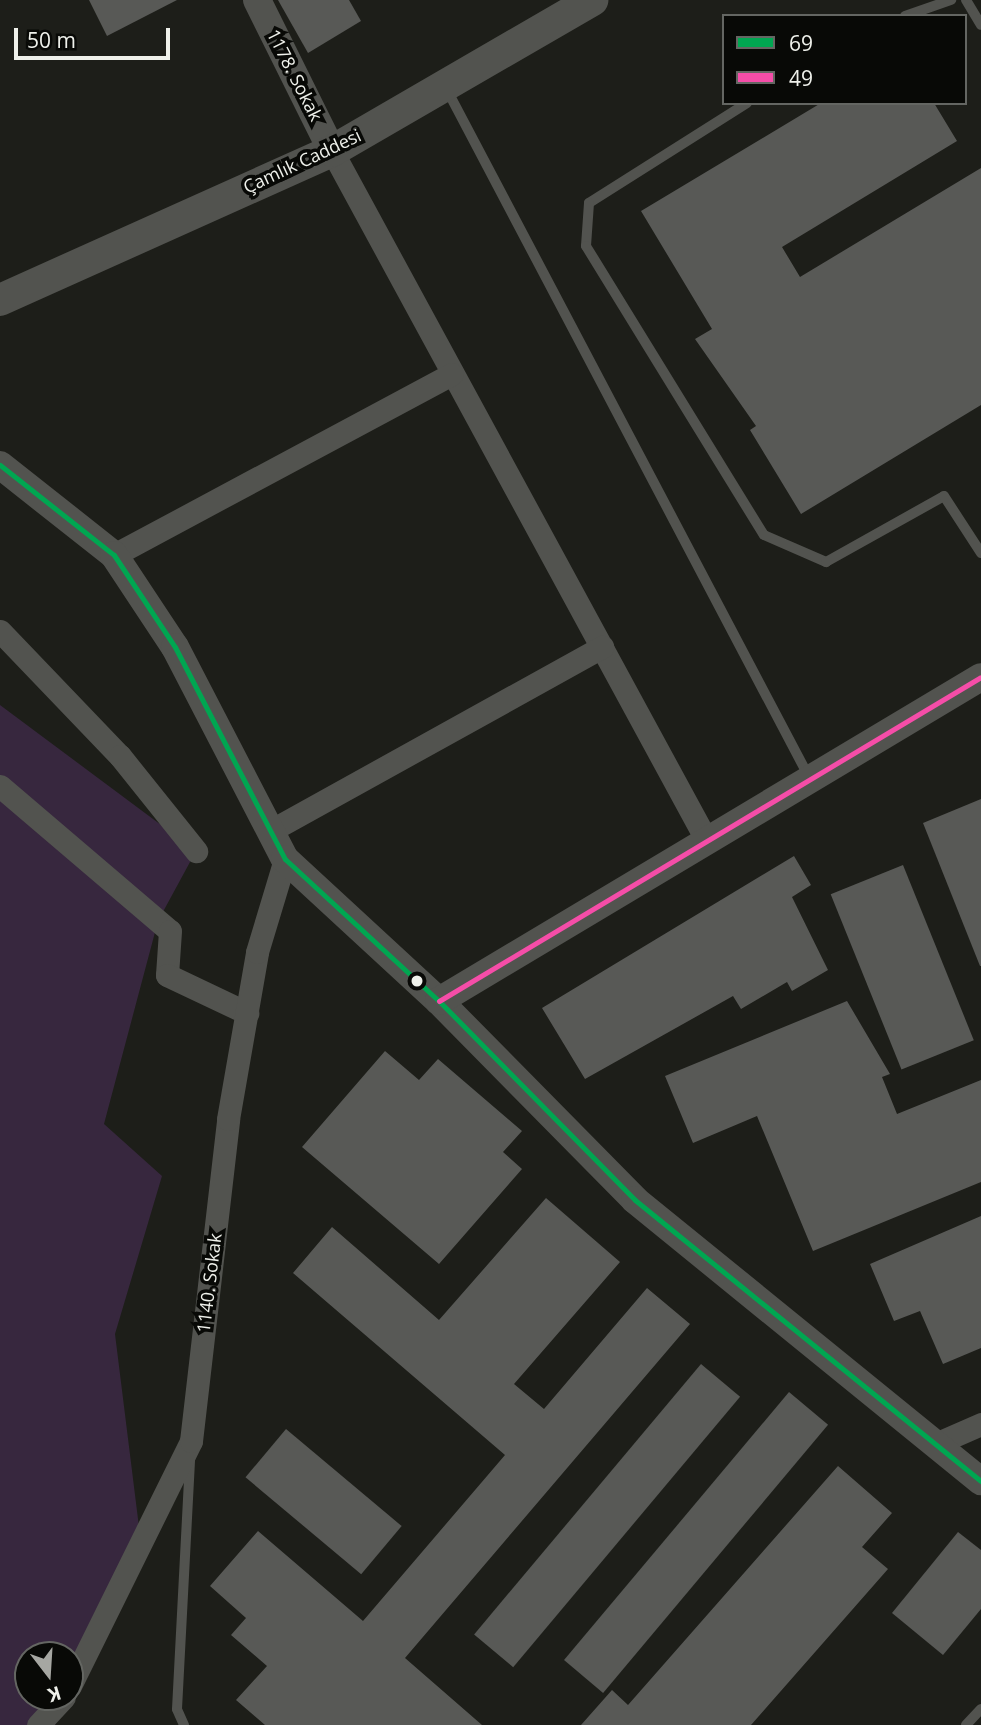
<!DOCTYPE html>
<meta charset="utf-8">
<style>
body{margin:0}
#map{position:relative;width:981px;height:1725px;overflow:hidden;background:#1d1e19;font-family:"Open Sans",sans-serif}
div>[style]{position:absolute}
.green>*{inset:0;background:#37273e}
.building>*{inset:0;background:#585956;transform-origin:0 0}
.service>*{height:10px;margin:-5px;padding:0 5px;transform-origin:5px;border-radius:5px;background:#52534f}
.minor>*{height:23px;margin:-11.5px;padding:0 11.5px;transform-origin:11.5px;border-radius:11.5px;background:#52534f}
.tertiary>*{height:28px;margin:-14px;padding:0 14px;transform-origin:14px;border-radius:14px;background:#52534f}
.secondary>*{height:32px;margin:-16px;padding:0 16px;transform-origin:16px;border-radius:16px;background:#52534f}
.bus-1>*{height:5px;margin:-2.5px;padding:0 2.5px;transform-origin:2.5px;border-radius:2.5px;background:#00a651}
.bus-2>*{height:5px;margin:-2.5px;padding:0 2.5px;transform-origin:2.5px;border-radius:2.5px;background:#f54da8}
.dots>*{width:19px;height:19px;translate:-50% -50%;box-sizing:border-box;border:4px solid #080906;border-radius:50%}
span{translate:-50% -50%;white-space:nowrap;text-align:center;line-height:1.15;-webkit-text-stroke:7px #080906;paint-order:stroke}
.street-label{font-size:18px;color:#eff1eb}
.legend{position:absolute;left:722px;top:14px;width:245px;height:91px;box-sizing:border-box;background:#080906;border:2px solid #646662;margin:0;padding:9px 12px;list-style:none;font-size:21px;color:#eff1eb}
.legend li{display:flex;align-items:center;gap:14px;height:35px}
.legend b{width:35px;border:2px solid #646662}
.north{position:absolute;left:14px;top:1641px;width:70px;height:70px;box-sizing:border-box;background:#080906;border:2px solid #646662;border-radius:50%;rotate:163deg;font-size:19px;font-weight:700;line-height:28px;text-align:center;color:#eff1eb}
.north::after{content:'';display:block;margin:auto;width:24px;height:32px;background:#a6a7a2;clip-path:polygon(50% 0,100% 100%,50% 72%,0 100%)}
.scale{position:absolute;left:14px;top:28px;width:156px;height:32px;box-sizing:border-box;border:4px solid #eff1eb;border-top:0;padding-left:9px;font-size:21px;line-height:24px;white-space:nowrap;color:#eff1eb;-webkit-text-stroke:5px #080906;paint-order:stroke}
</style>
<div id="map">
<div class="green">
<div style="clip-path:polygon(0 705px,196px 851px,158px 921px,104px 1124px,162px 1176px,115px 1334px,140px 1535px,70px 1692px,70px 1655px,28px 1655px,28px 1697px,68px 1697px,55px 1725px,0 1725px)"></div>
</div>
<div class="building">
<div style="clip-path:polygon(89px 0,177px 0,107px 36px)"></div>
<div style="clip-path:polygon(278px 0,349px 0,361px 21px,308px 53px)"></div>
<div style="clip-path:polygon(821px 103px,934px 103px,957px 141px,782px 247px,800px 277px,981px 168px,981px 405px,801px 514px,750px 430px,756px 426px,695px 339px,712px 329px,641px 211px)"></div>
<div style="clip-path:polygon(981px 799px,981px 966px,980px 966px,923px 823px)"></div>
<div style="clip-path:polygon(794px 856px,811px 885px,792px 897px,828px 970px,792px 991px,787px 982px,741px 1009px,733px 996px,585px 1079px,542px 1008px)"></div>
<div style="left:903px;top:865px;width:189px;height:78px;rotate:68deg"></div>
<div style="clip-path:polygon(847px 1001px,890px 1074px,882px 1077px,897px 1114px,981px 1080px,981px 1182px,813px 1251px,757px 1116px,693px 1143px,665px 1076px)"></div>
<div style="clip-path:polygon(385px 1051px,419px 1080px,438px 1059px,522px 1131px,503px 1152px,522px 1169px,439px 1264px,302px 1147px)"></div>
<div style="clip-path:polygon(546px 1198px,620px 1262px,514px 1384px,544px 1409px,647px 1288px,690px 1324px,405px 1658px,482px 1725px,265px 1725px,236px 1700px,267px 1666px,231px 1635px,246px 1618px,210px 1586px,258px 1531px,363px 1621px,505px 1455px,293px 1273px,332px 1227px,439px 1320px)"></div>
<div style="clip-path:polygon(981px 1216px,981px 1348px,943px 1364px,920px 1311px,894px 1321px,870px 1264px)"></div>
<div style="left:701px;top:1364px;width:51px;height:353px;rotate:40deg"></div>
<div style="left:789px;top:1392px;width:51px;height:350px;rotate:40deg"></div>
<div style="left:286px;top:1429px;width:151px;height:63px;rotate:40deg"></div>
<div style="clip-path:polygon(838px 1466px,892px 1513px,862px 1547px,888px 1569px,751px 1725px,581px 1725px,612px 1690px,628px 1705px)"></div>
<div style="clip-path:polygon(958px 1532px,981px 1550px,981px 1609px,943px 1655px,892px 1613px)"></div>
</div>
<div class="service">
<div style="left:966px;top:0;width:29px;rotate:59deg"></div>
<div style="left:905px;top:16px;width:49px;rotate:-19.2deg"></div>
<div style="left:446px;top:88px;width:779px;rotate:62.22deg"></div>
<div style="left:747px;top:103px;width:187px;rotate:147.7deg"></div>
<div style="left:589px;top:203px;width:43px;rotate:94deg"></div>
<div style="left:586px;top:246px;width:339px;rotate:58.4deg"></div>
<div style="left:764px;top:535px;width:68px;rotate:23.5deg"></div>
<div style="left:826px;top:562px;width:135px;rotate:-29.2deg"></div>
<div style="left:944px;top:496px;width:68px;rotate:57deg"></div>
<div style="left:184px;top:1725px;width:17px;rotate:-114deg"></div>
<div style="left:177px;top:1709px;width:251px;rotate:-87deg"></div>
<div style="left:966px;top:1725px;width:22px;rotate:-47deg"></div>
</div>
<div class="minor">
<div style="left:332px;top:151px;width:785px;rotate:61.48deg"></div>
<div style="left:114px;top:555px;width:383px;rotate:-28.2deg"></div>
<div style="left:0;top:631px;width:173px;rotate:46.2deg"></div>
<div style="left:120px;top:756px;width:122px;rotate:51.3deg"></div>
<div style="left:0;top:786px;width:223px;rotate:40.5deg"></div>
<div style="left:170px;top:931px;width:44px;rotate:93.9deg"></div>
<div style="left:167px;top:975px;width:89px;rotate:25.4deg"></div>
<div style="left:270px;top:831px;width:380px;rotate:-29deg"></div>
<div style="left:940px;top:1442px;width:45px;rotate:-23.7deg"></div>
<div style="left:70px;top:1686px;width:273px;rotate:-63.7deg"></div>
<div style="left:191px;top:1441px;width:324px;rotate:-83.4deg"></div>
<div style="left:228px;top:1119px;width:169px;rotate:-80.1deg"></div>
<div style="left:257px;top:952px;width:97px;rotate:-73.2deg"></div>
<div style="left:38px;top:1725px;width:38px;rotate:-47deg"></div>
</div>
<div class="tertiary">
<div style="left:257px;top:0;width:169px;rotate:63.6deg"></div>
<div style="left:0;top:465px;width:145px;rotate:38.3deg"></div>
<div style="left:114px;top:555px;width:110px;rotate:56.5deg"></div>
<div style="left:175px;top:647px;width:239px;rotate:62.6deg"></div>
<div style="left:285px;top:859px;width:209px;rotate:42.7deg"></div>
<div style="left:439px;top:1001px;width:279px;rotate:45.4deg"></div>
<div style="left:635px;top:1200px;width:446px;rotate:39.1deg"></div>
<div style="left:439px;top:1001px;width:631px;rotate:-30.87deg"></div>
</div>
<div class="secondary">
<div style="left:0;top:300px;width:364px;rotate:-24.2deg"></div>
<div style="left:332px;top:151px;width:301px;rotate:-30.1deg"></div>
</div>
<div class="bus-1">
<div style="left:0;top:465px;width:145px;rotate:38.3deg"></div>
<div style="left:114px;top:555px;width:110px;rotate:56.5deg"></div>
<div style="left:175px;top:647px;width:239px;rotate:62.6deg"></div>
<div style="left:285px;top:859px;width:209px;rotate:42.7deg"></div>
<div style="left:439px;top:1001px;width:279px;rotate:45.4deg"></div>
<div style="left:635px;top:1200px;width:446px;rotate:39.1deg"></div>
</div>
<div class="bus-2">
<div style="left:439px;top:1001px;width:631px;rotate:-30.87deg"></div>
</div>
<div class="dots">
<div style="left:417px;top:981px;background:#eff1eb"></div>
</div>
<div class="street-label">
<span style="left:295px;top:75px;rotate:63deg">1178. Sokak</span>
<span style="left:302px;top:161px;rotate:-25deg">Çamlık Caddesi</span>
<span style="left:209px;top:1283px;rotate:-83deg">1140. Sokak</span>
</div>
<ul class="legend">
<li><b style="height:9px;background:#00a651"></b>69</li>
<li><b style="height:9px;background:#f54da8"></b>49</li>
</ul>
<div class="north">K</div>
<div class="scale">50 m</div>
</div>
